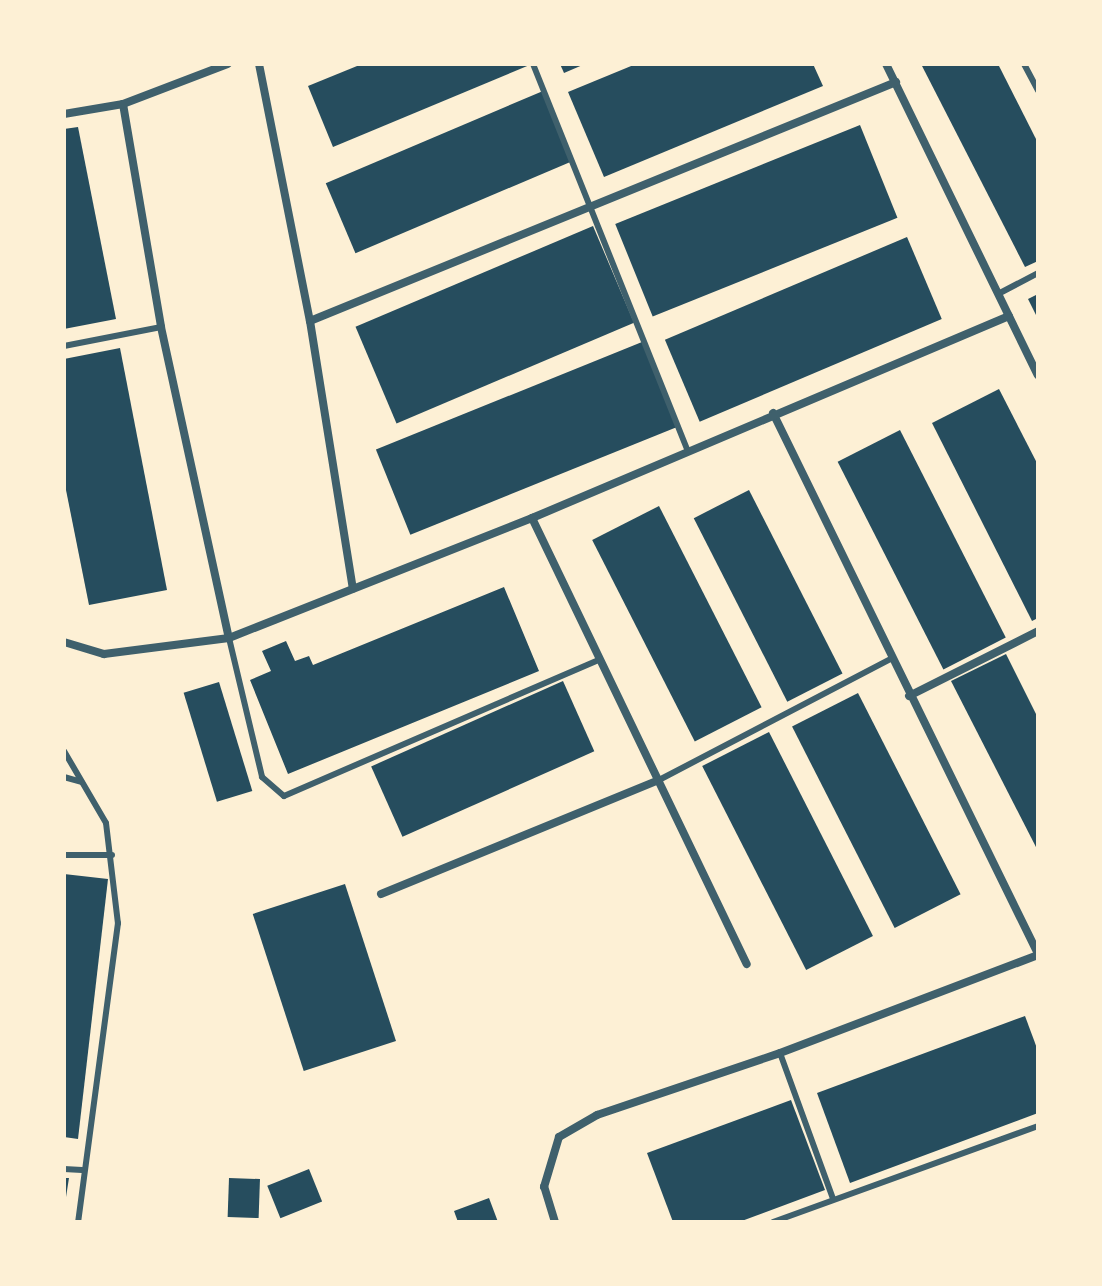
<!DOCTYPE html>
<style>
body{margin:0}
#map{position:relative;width:1102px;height:1286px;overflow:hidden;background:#fdf0d5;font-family:"Nunito Sans",sans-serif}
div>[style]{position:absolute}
.building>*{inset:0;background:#264d5e;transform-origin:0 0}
.service>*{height:6px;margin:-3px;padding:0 3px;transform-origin:3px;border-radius:3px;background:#3f606c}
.minor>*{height:8px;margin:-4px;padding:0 4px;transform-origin:4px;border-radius:4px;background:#3f606c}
span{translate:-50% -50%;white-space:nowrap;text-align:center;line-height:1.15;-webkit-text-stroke:6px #fdf0d5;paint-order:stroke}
.frame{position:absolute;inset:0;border:66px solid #fdf0d5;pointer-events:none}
</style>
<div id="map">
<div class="building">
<div style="clip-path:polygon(362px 64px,532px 64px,333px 147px,308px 86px)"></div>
<div style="clip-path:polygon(560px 64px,585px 64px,564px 73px)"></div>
<div style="clip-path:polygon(636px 64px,813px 64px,823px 86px,604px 177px,568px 92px)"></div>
<div style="clip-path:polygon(921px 64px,998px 64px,1038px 143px,1038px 261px,1025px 267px)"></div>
<div style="left:543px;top:91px;width:76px;height:236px;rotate:67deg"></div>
<div style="left:860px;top:125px;width:100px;height:264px;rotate:68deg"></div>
<div style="clip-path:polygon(78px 127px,116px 319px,64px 329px,64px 129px)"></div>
<div style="left:593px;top:226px;width:105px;height:258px;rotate:67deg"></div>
<div style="left:907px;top:237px;width:89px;height:263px;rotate:67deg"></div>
<div style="clip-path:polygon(1038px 294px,1038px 319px,1028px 299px)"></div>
<div style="left:642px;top:342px;width:92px;height:287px;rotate:68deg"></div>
<div style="clip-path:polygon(120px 348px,167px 590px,89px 605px,64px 480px,64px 359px)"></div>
<div style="clip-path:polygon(999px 389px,1038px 465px,1038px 618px,1032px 621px,932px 423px)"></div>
<div style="left:900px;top:430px;width:233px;height:70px;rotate:63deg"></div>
<div style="left:749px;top:490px;width:206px;height:62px;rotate:63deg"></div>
<div style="left:659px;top:506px;width:226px;height:75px;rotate:63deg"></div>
<div style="clip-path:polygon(504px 587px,539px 671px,288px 774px,250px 680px,271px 671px,262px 651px,286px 641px,295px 661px,309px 656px,313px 665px)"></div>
<div style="clip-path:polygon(1006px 654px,1038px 718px,1038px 851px,951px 681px)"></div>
<div style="left:563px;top:681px;width:77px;height:210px;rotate:66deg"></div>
<div style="left:219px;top:682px;width:114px;height:37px;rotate:73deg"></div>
<div style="left:858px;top:693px;width:226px;height:74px;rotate:63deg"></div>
<div style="left:769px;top:732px;width:229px;height:75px;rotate:63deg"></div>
<div style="clip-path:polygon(64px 874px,108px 879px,78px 1139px,64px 1137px)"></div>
<div style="left:345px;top:884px;width:165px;height:97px;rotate:72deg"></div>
<div style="clip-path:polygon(1025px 1016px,1038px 1051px,1038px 1113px,850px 1183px,817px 1093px)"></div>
<div style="clip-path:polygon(791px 1100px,825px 1190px,739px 1222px,673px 1222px,647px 1153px)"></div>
<div style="left:309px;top:1169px;width:35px;height:45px;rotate:68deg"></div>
<div style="clip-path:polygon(64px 1178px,69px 1178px,66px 1197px,64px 1197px)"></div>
<div style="left:229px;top:1178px;width:31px;height:39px;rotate:2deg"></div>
<div style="clip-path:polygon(489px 1198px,498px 1222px,458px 1222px,454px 1211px)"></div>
</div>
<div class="service">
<div style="left:533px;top:64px;width:416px;rotate:68.2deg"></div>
<div style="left:1024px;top:64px;width:30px;rotate:62deg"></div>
<div style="left:998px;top:294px;width:45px;rotate:-27.7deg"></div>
<div style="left:64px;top:346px;width:99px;rotate:-11.1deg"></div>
<div style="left:229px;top:638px;width:143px;rotate:76.6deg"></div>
<div style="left:262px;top:777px;width:29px;rotate:41deg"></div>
<div style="left:284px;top:796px;width:344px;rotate:-23.4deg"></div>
<div style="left:64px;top:751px;width:83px;rotate:59.7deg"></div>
<div style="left:106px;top:823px;width:101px;rotate:83.2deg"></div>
<div style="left:118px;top:923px;width:302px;rotate:97.6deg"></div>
<div style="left:64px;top:777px;width:18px;rotate:16deg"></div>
<div style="left:659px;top:780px;width:261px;rotate:-27.6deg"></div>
<div style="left:64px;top:855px;width:48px"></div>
<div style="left:780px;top:1053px;width:155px;rotate:70deg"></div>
<div style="left:64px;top:1169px;width:18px;rotate:3deg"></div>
<div style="left:773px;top:1222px;width:282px;rotate:-19.9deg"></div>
</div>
<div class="minor">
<div style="left:259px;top:64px;width:262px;rotate:78.8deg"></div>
<div style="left:310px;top:321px;width:271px;rotate:80.9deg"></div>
<div style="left:886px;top:64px;width:346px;rotate:64deg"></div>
<div style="left:123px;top:104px;width:226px;rotate:80.3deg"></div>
<div style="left:161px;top:327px;width:318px;rotate:77.7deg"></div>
<div style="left:64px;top:114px;width:60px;rotate:-9.6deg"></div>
<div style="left:123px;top:104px;width:112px;rotate:-20.9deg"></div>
<div style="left:310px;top:321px;width:633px;rotate:-22.19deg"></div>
<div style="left:773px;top:413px;width:602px;rotate:63.9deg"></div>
<div style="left:532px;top:518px;width:495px;rotate:64.3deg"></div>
<div style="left:64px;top:642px;width:42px;rotate:16.7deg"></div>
<div style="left:104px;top:654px;width:126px;rotate:-7.3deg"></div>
<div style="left:229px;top:638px;width:326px;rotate:-21.6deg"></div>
<div style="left:532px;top:518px;width:518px;rotate:-22.95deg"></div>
<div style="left:909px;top:696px;width:144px;rotate:-26.7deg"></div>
<div style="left:381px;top:894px;width:300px;rotate:-22.3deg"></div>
<div style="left:555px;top:1222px;width:37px;rotate:-107deg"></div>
<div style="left:544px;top:1187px;width:52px;rotate:-73.3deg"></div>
<div style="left:559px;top:1137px;width:44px;rotate:-30.1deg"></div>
<div style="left:597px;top:1115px;width:193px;rotate:-18.7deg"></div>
<div style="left:780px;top:1053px;width:276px;rotate:-20.8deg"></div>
</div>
<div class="frame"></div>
</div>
